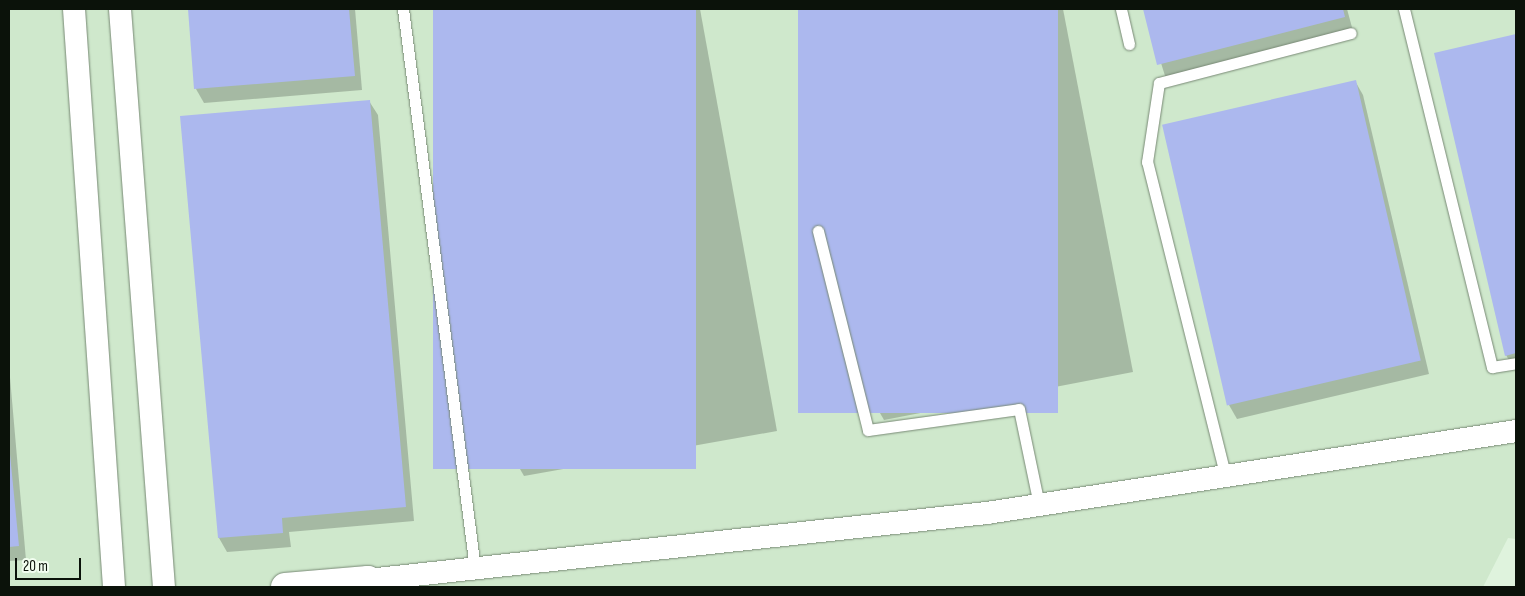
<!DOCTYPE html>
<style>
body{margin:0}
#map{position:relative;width:1525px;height:596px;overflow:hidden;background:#dff3dd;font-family:"Sofia Sans Condensed",sans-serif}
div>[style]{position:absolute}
.built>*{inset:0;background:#cfe8cc}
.shadow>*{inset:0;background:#0003}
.building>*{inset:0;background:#acb8ee;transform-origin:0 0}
.roads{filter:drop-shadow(0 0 1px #788975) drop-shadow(0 0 1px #788975)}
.lane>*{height:11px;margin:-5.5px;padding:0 5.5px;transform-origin:5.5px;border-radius:5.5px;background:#fff}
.street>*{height:22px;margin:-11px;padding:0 11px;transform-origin:11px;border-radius:11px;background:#fff}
.secondary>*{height:28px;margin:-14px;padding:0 14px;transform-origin:14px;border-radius:14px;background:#fff}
span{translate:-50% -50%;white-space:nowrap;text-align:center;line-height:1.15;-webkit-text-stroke:4px #f2fef0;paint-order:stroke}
.frame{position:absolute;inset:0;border:10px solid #0b120a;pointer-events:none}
.scale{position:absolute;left:15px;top:558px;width:66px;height:22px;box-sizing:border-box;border:2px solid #0b120a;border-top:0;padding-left:6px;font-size:15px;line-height:18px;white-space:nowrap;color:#0b120a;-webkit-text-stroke:4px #f2fef0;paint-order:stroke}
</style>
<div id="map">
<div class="built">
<div style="clip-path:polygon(9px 9px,1516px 9px,1516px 539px,1508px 538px,1483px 587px,9px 587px)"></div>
</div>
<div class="shadow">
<div style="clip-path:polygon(189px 9px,355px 9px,362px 90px,204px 103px,196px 89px)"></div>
<div style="clip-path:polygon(434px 9px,700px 9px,777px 431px,524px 476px,516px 462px)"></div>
<div style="clip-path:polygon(799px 9px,1063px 9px,1133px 372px,884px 420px,876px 406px)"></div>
<div style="clip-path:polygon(1144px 9px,1347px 9px,1353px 31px,1166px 79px)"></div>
<div style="clip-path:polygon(1516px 35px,1516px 369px,1514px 369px,1506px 355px,1436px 54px)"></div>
<div style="clip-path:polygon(1355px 81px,1363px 95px,1429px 374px,1237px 419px,1229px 405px)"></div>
<div style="clip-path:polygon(369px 101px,378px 115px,414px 521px,289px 532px,291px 547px,227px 552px,219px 538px,182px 118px)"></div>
<div style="clip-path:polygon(9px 366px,26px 560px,9px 561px)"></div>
</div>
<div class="building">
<div style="clip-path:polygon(188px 9px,349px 9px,355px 76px,194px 89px)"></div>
<div style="left:433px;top:9px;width:263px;height:460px"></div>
<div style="left:798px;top:9px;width:260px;height:404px"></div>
<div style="clip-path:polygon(1143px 9px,1343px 9px,1345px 17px,1157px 65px)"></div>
<div style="clip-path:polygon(1516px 34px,1516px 353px,1505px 356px,1434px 53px)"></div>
<div style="left:1356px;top:80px;width:288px;height:199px;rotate:77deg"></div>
<div style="clip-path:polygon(370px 100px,406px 507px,282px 518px,283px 533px,218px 538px,180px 116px)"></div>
<div style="clip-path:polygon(9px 444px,19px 546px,9px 547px)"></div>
</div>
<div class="roads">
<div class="lane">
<div style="left:403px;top:9px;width:565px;rotate:82.67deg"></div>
<div style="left:1121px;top:9px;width:36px;rotate:77deg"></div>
<div style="left:1404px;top:9px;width:369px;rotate:76.2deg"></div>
<div style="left:1492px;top:367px;width:24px;rotate:-9deg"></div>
<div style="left:818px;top:231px;width:205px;rotate:75.9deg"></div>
<div style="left:868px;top:430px;width:152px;rotate:-7.9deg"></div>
<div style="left:1019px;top:409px;width:98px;rotate:78.2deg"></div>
<div style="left:1226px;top:478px;width:326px;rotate:-104deg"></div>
<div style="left:1147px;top:162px;width:80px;rotate:-81.4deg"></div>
<div style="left:1159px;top:83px;width:198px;rotate:-14.6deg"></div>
</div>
<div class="street">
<div style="left:74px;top:9px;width:579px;rotate:86.04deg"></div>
<div style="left:120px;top:9px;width:580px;rotate:85.65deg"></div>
<div style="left:368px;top:580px;width:623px;rotate:-6.18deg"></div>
<div style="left:987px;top:513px;width:535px;rotate:-8.81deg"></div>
</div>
<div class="secondary">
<div style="left:285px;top:587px;width:83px;rotate:-4.8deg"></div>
<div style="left:368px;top:580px;width:7px;rotate:90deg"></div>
</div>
</div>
<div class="frame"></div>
<div class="scale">20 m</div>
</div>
